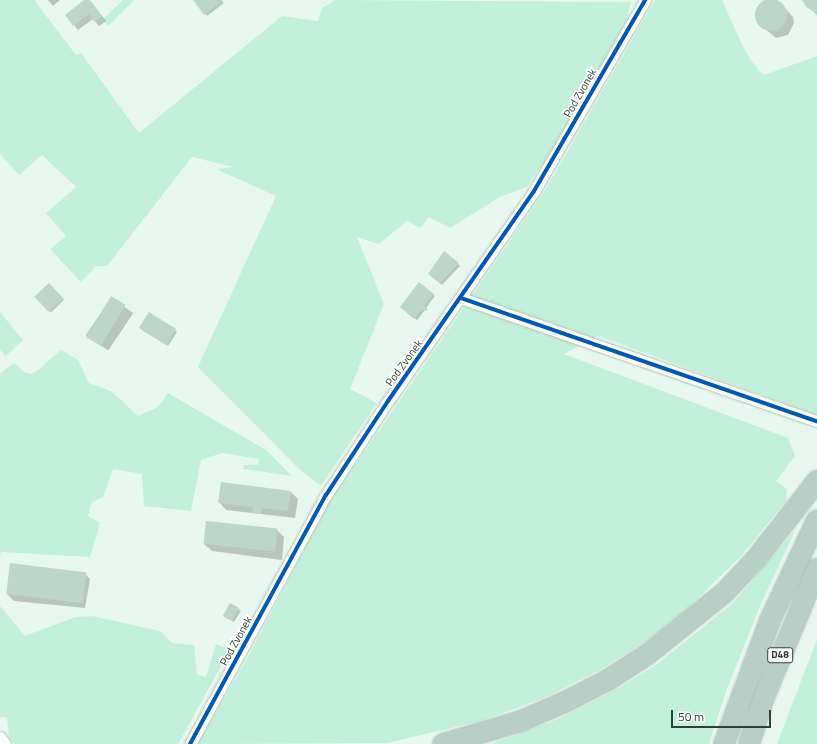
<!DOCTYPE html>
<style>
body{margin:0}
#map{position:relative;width:817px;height:744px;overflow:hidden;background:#e8f8f0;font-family:"Titillium Web",sans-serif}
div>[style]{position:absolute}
.green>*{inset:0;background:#c3f0db}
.shadow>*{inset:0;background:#0003;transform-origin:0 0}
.building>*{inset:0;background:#bdd6ca;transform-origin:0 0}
.round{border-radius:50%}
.roads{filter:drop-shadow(0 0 1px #afbeb7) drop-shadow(0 0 1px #afbeb7)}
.minor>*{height:11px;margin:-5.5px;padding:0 5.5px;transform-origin:5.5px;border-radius:5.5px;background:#fcfefd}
.motorway>*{height:20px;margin:-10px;padding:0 10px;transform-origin:10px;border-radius:10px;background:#b8cfc8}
.cycleway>*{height:4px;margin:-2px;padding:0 2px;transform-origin:2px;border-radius:2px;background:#0057b8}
span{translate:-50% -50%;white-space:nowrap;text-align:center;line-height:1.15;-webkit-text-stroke:3.5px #fff;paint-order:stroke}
.shield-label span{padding:1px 3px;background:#fff;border:1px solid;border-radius:3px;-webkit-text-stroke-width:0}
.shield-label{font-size:10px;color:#2f3e37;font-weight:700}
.street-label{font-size:11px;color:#2f3e37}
.scale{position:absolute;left:671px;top:710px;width:100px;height:18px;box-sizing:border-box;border:2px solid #2f3e37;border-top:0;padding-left:5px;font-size:12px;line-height:14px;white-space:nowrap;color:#2f3e37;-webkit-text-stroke:3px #fff;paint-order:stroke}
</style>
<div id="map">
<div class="green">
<div style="clip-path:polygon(0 0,34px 0,76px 55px,81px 53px,139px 133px,282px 16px,318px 21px,322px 8px,336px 0,631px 2px,627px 19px,569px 126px,527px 187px,500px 197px,450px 228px,429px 217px,420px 228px,407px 221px,379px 244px,357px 237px,384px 304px,350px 389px,377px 403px,321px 486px,299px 469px,198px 367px,276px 196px,216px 169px,234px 167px,192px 157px,107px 266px,96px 266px,81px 282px,50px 249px,66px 236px,46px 213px,76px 187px,42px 155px,19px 175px,0 154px)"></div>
<div style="clip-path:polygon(123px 0,134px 0,108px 26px,103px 19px)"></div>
<div style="clip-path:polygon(655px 0,722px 0,744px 49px,758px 70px,764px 75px,817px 56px,817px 415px,598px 336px,564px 354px,788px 438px,795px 456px,776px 481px,787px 489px,786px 501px,741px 556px,683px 613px,643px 643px,600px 670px,546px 697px,481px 721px,387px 743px,198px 744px,248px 657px,329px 503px,547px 187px)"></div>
<div style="clip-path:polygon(0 312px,23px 340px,6px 356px,0 350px)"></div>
<div style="clip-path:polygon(61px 350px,78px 360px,89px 383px,111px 391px,138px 416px,158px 407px,168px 393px,266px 450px,292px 476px,243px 469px,244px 465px,257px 465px,259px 459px,222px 453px,201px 460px,191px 511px,144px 506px,142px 474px,113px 469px,103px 497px,92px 502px,88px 516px,100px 523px,90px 557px,1px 552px,0 557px,0 374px,14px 363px,24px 372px,30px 374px,37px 371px)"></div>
<div style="clip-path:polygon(796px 529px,760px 606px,727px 689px,709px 744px,491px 744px,561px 718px,619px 688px,656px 665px,733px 603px)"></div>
<div style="clip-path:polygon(0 606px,25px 636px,75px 617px,92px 616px,160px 631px,172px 643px,194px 645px,197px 675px,206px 677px,216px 644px,230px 650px,178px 744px,15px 744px,9px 738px,7px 718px,0 717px)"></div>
<div style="clip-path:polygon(817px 640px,817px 744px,777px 744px,796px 694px)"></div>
</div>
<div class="shadow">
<div style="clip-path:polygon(48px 0,60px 0,53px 6px)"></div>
<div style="clip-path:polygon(86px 0,92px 3px,106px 21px,99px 26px,93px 19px,78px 30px,74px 25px)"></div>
<div style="clip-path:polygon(194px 0,221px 0,224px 3px,207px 16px)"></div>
<div style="clip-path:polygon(766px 0,778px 1px,793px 17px,794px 23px,788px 35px,776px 38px,758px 23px,758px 7px)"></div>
<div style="clip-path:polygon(804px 0,817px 0,817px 15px,807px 6px)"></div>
<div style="clip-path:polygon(458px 264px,460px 266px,442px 285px,431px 276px)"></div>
<div style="left:49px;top:285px;width:21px;height:18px;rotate:45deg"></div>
<div style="clip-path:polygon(433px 294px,435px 296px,426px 308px,428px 310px,425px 310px,417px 320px,403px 309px)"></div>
<div style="left:111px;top:298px;width:27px;height:45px;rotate:34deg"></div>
<div style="clip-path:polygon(142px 330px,175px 330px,177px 332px,168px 346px)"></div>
<div style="clip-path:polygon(291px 492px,298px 499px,295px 518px,226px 510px,219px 502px)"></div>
<div style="clip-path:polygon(277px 530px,284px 537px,282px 560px,212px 551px,204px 544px)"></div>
<div style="clip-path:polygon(85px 574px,90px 579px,85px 608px,14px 601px,7px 594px)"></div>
<div style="clip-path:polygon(239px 609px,241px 611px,234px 622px,226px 618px)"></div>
</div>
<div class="building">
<div class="round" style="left:755px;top:-1px;width:32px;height:32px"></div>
<div style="clip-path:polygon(84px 0,90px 0,102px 16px,94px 22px,89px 14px,73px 26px,65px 15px)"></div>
<div style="clip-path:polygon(193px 0,223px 0,204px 15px)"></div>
<div style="clip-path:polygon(802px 0,817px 0,817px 13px,806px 7px)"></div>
<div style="clip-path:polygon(444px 251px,459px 263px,440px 283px,428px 274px)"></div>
<div style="clip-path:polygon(419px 282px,434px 294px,424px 305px,427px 308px,425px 311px,422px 309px,414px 319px,400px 307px)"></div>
<div style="left:49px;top:283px;width:21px;height:20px;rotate:47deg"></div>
<div style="left:111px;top:296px;width:17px;height:48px;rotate:31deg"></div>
<div style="left:149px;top:312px;width:32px;height:19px;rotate:32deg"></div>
<div style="clip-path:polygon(221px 482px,291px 491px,288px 511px,262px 508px,261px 514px,252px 513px,253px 507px,218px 503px)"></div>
<div style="left:206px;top:521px;width:72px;height:23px;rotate:6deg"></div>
<div style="left:10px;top:563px;width:77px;height:31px;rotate:7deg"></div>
<div style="left:230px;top:603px;width:10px;height:15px;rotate:29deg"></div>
</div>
<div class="roads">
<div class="minor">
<div style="left:461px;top:298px;width:377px;rotate:19.1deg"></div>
<div style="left:0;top:737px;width:9px;rotate:54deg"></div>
<div style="left:190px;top:744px;width:284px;rotate:-61.4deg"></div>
<div style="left:326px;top:495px;width:113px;rotate:-56.6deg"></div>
<div style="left:388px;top:401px;width:256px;rotate:-55.2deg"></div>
<div style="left:534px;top:191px;width:221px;rotate:-59.8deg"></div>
</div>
<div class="motorway">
<div style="left:443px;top:744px;width:81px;rotate:-16.4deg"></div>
<div style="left:521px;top:721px;width:48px;rotate:-23.4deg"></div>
<div style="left:565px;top:702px;width:48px;rotate:-27.1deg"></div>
<div style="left:608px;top:680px;width:48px;rotate:-33deg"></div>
<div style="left:648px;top:654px;width:97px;rotate:-38.8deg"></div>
<div style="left:724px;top:593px;width:48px;rotate:-46.7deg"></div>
<div style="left:757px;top:558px;width:98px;rotate:-52.1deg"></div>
<div style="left:724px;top:744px;width:132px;rotate:-69.6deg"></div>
<div style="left:770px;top:620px;width:110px;rotate:-64.8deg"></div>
<div style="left:749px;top:744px;width:46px;rotate:-72.3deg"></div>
<div style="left:763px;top:700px;width:142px;rotate:-67.6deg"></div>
</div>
</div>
<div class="cycleway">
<div style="left:461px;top:298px;width:377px;rotate:19.1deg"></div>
<div style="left:190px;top:744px;width:284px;rotate:-61.4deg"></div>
<div style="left:326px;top:495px;width:113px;rotate:-56.6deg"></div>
<div style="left:388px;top:401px;width:256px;rotate:-55.2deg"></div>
<div style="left:534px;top:191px;width:221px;rotate:-59.8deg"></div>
</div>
<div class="shield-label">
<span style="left:780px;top:655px">D48</span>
</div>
<div class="street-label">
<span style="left:580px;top:93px;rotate:-60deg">Pod Zvonek</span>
<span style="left:404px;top:363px;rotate:-54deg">Pod Zvonek</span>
<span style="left:236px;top:641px;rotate:-61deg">Pod Zvonek</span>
</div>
<div class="scale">50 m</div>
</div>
